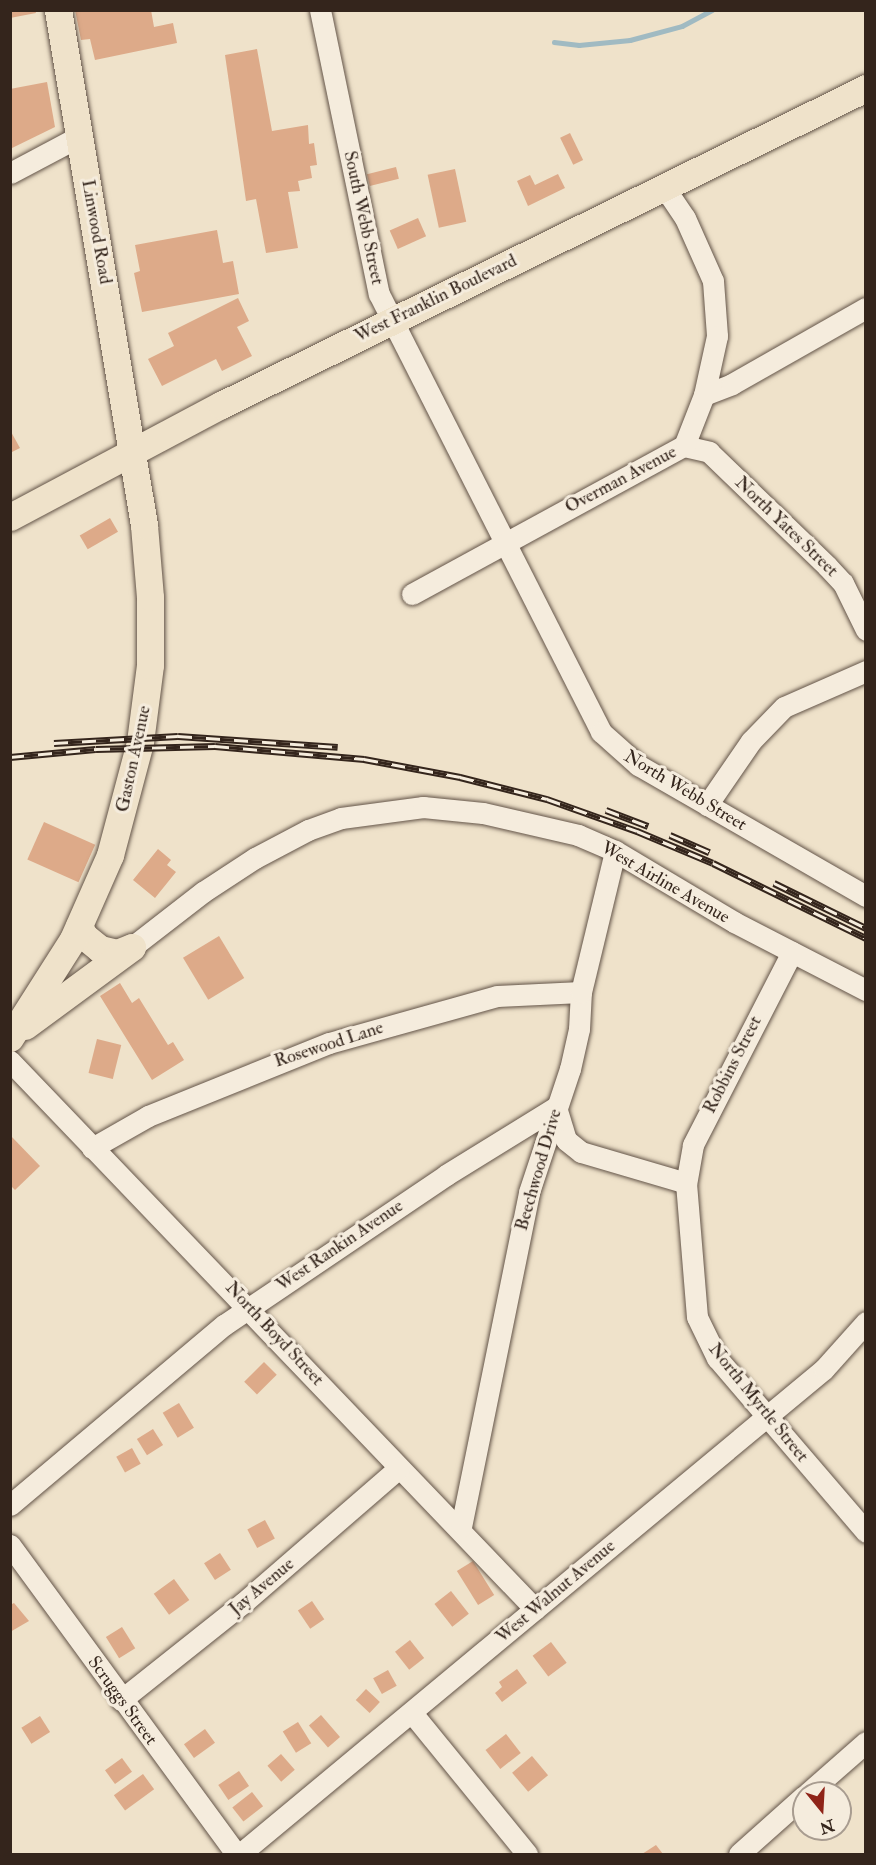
<!DOCTYPE html>
<style>
body{margin:0}
#map{position:relative;width:876px;height:1865px;overflow:hidden;background:#efe2ca;font-family:"IM FELL Double Pica",serif}
div>[style]{position:absolute}
.stream>*{height:4.5px;margin:-2.25px;padding:0 2.25px;transform-origin:2.25px;border-radius:2.25px;background:#a0bac2}
.building>*{inset:0;background:#ddaa89;transform-origin:0 0}
.roads{filter:drop-shadow(0 0 2px #635448) drop-shadow(0 0 2px #635448)}
.minor>*{height:21px;margin:-10.5px;padding:0 10.5px;transform-origin:10.5px;border-radius:10.5px;background:#f5ecdd}
.major>*{height:27px;margin:-13.5px;padding:0 13.5px;transform-origin:13.5px;border-radius:13.5px;background:#efe2ca}
.rail>*{height:7px;margin-top:-3.5px;transform-origin:0;background:repeating-linear-gradient(90deg,#f5ecdd 0 14px,#34251c 0 28px);box-sizing:border-box;border-block:2px solid #34251c}
span{translate:-50% -50%;white-space:nowrap;text-align:center;line-height:1.15;-webkit-text-stroke:6px #f5ecdd;paint-order:stroke}
.street-label{font-size:18px;color:#34251c}
.frame{position:absolute;inset:0;border:12px solid #34251c;pointer-events:none}
.north{position:absolute;left:792px;top:1781px;width:60px;height:60px;box-sizing:border-box;background:#f5ecdd;border:2px solid #a89c90;border-radius:50%;rotate:162deg;font-size:16px;font-weight:700;line-height:24px;text-align:center;color:#34251c}
.north::after{content:'';display:block;margin:auto;width:21px;height:27px;background:#8f2418;clip-path:polygon(50% 0,100% 100%,50% 72%,0 100%)}
</style>
<div id="map">
<div class="stream">
<div style="left:554px;top:42px;width:25px;rotate:7deg"></div>
<div style="left:579px;top:45px;width:51px;rotate:-5.6deg"></div>
<div style="left:630px;top:40px;width:54px;rotate:-15.1deg"></div>
<div style="left:682px;top:26px;width:34px;rotate:-28deg"></div>
</div>
<div class="building">
<div style="clip-path:polygon(10px 10px,35px 10px,36px 13px,10px 18px)"></div>
<div style="clip-path:polygon(75px 10px,151px 10px,154px 27px,173px 23px,177px 43px,95px 60px,90px 39px,81px 40px)"></div>
<div style="clip-path:polygon(257px 49px,272px 131px,308px 125px,309px 144px,314px 143px,317px 165px,310px 166px,312px 178px,298px 181px,300px 191px,288px 192px,298px 248px,266px 253px,256px 199px,246px 201px,225px 55px)"></div>
<div style="clip-path:polygon(47px 82px,55px 127px,10px 149px,10px 89px)"></div>
<div style="left:570px;top:133px;width:30px;height:11px;rotate:64deg"></div>
<div style="left:396px;top:167px;width:12px;height:30px;rotate:76deg"></div>
<div style="left:455px;top:169px;width:54px;height:28px;rotate:78deg"></div>
<div style="clip-path:polygon(558px 174px,565px 188px,528px 206px,517px 181px,530px 175px,535px 185px)"></div>
<div style="left:418px;top:218px;width:20px;height:31px;rotate:66deg"></div>
<div style="clip-path:polygon(217px 230px,223px 263px,233px 261px,239px 294px,142px 312px,134px 273px,140px 271px,135px 245px)"></div>
<div style="clip-path:polygon(238px 298px,249px 321px,237px 327px,252px 356px,222px 371px,216px 359px,162px 386px,148px 359px,174px 346px,168px 333px)"></div>
<div style="clip-path:polygon(10px 430px,20px 448px,10px 453px)"></div>
<div style="left:110px;top:518px;width:16px;height:35px;rotate:60deg"></div>
<div style="left:44px;top:822px;width:56px;height:41px;rotate:24deg"></div>
<div style="clip-path:polygon(158px 849px,171px 860px,167px 865px,176px 872px,155px 898px,133px 880px)"></div>
<div style="left:219px;top:936px;width:49px;height:42px;rotate:59deg"></div>
<div style="clip-path:polygon(120px 983px,132px 1003px,139px 998px,168px 1045px,173px 1042px,184px 1060px,152px 1080px,100px 996px)"></div>
<div style="left:97px;top:1039px;width:25px;height:35px;rotate:14deg"></div>
<div style="clip-path:polygon(10px 1135px,40px 1166px,15px 1190px,10px 1185px)"></div>
<div style="left:264px;top:1362px;width:18px;height:28px;rotate:45deg"></div>
<div style="left:179px;top:1403px;width:29px;height:19px;rotate:59deg"></div>
<div style="left:153px;top:1429px;width:19px;height:19px;rotate:58deg"></div>
<div style="left:132px;top:1448px;width:18px;height:18px;rotate:61deg"></div>
<div style="left:265px;top:1520px;width:21px;height:20px;rotate:62deg"></div>
<div style="left:220px;top:1553px;width:20px;height:19px;rotate:57deg"></div>
<div style="left:473px;top:1561px;width:40px;height:19px;rotate:58deg"></div>
<div style="left:174px;top:1579px;width:26px;height:25px;rotate:54deg"></div>
<div style="left:451px;top:1591px;width:29px;height:21px;rotate:52deg"></div>
<div style="left:312px;top:1601px;width:22px;height:17px;rotate:56deg"></div>
<div style="clip-path:polygon(14px 1603px,29px 1621px,10px 1632px,10px 1605px)"></div>
<div style="left:122px;top:1627px;width:25px;height:19px;rotate:58deg"></div>
<div style="left:410px;top:1640px;width:23px;height:19px;rotate:52deg"></div>
<div style="left:551px;top:1642px;width:26px;height:23px;rotate:53deg"></div>
<div style="clip-path:polygon(517px 1669px,527px 1683px,502px 1702px,495px 1693px,502px 1687px,499px 1682px)"></div>
<div style="left:388px;top:1670px;width:18px;height:17px;rotate:61deg"></div>
<div style="left:366px;top:1689px;width:19px;height:15px;rotate:43deg"></div>
<div style="left:321px;top:1715px;width:29px;height:16px;rotate:49deg"></div>
<div style="left:40px;top:1716px;width:19px;height:22px;rotate:58deg"></div>
<div style="left:298px;top:1722px;width:25px;height:18px;rotate:58deg"></div>
<div style="left:205px;top:1729px;width:17px;height:26px;rotate:54deg"></div>
<div style="left:506px;top:1734px;width:24px;height:26px;rotate:52deg"></div>
<div style="left:281px;top:1754px;width:21px;height:18px;rotate:49deg"></div>
<div style="left:532px;top:1756px;width:25px;height:26px;rotate:50deg"></div>
<div style="left:122px;top:1758px;width:17px;height:21px;rotate:54deg"></div>
<div style="left:239px;top:1771px;width:18px;height:25px;rotate:56deg"></div>
<div style="left:143px;top:1774px;width:19px;height:36px;rotate:54deg"></div>
<div style="left:252px;top:1792px;width:18px;height:25px;rotate:52deg"></div>
<div style="clip-path:polygon(656px 1845px,663px 1854px,642px 1854px)"></div>
</div>
<div class="roads">
<div class="minor">
<div style="left:320px;top:10px;width:290px;rotate:78.3deg"></div>
<div style="left:379px;top:294px;width:491px;rotate:63.1deg"></div>
<div style="left:601px;top:732px;width:50px;rotate:41.7deg"></div>
<div style="left:638px;top:765px;width:263px;rotate:29.9deg"></div>
<div style="left:10px;top:173px;width:79px;rotate:-27.9deg"></div>
<div style="left:664px;top:187px;width:37px;rotate:56deg"></div>
<div style="left:685px;top:218px;width:69px;rotate:66deg"></div>
<div style="left:713px;top:281px;width:55px;rotate:85.8deg"></div>
<div style="left:717px;top:336px;width:60px;rotate:102.4deg"></div>
<div style="left:684px;top:446px;width:26px;rotate:13deg"></div>
<div style="left:709px;top:452px;width:164px;rotate:44deg"></div>
<div style="left:827px;top:566px;width:23px;rotate:47deg"></div>
<div style="left:843px;top:583px;width:52px;rotate:63.9deg"></div>
<div style="left:412px;top:594px;width:310px;rotate:-28.6deg"></div>
<div style="left:684px;top:446px;width:55px;rotate:-68.6deg"></div>
<div style="left:704px;top:395px;width:30px;rotate:-21deg"></div>
<div style="left:732px;top:384px;width:154px;rotate:-29.6deg"></div>
<div style="left:707px;top:805px;width:78px;rotate:-55.5deg"></div>
<div style="left:751px;top:741px;width:47px;rotate:-45.9deg"></div>
<div style="left:784px;top:707px;width:90px;rotate:-23.7deg"></div>
<div style="left:132px;top:947px;width:90px;rotate:-37.8deg"></div>
<div style="left:203px;top:892px;width:62px;rotate:-33.2deg"></div>
<div style="left:255px;top:858px;width:60px;rotate:-27.8deg"></div>
<div style="left:308px;top:830px;width:35px;rotate:-20deg"></div>
<div style="left:341px;top:818px;width:83px;rotate:-7.6deg"></div>
<div style="left:423px;top:807px;width:60px;rotate:5.7deg"></div>
<div style="left:483px;top:813px;width:98px;rotate:13deg"></div>
<div style="left:578px;top:835px;width:40px;rotate:23.4deg"></div>
<div style="left:615px;top:851px;width:139px;rotate:30.8deg"></div>
<div style="left:734px;top:922px;width:148px;rotate:27.3deg"></div>
<div style="left:792px;top:952px;width:217px;rotate:117.2deg"></div>
<div style="left:693px;top:1145px;width:39px;rotate:100deg"></div>
<div style="left:686px;top:1183px;width:134px;rotate:85.3deg"></div>
<div style="left:697px;top:1317px;width:46px;rotate:64deg"></div>
<div style="left:717px;top:1358px;width:229px;rotate:49.4deg"></div>
<div style="left:10px;top:1061px;width:759px;rotate:46.23deg"></div>
<div style="left:92px;top:1148px;width:64px;rotate:-29.7deg"></div>
<div style="left:148px;top:1116px;width:195px;rotate:-22deg"></div>
<div style="left:329px;top:1043px;width:174px;rotate:-15.6deg"></div>
<div style="left:497px;top:996px;width:84px;rotate:-2.7deg"></div>
<div style="left:10px;top:1505px;width:280px;rotate:-40.1deg"></div>
<div style="left:224px;top:1325px;width:268px;rotate:-34deg"></div>
<div style="left:446px;top:1175px;width:129px;rotate:-31.7deg"></div>
<div style="left:556px;top:1107px;width:34px;rotate:73deg"></div>
<div style="left:566px;top:1140px;width:19px;rotate:39deg"></div>
<div style="left:581px;top:1152px;width:109px;rotate:16.4deg"></div>
<div style="left:461px;top:1527px;width:342px;rotate:-78.5deg"></div>
<div style="left:529px;top:1192px;width:130px;rotate:-71.6deg"></div>
<div style="left:570px;top:1069px;width:41px;rotate:-77.3deg"></div>
<div style="left:579px;top:1029px;width:37px;rotate:-87deg"></div>
<div style="left:581px;top:992px;width:145px;rotate:-76.4deg"></div>
<div style="left:10px;top:1545px;width:383px;rotate:53.8deg"></div>
<div style="left:121px;top:1700px;width:156px;rotate:-38.5deg"></div>
<div style="left:243px;top:1603px;width:206px;rotate:-40.9deg"></div>
<div style="left:412px;top:1713px;width:182px;rotate:50.8deg"></div>
<div style="left:808px;top:1793px;width:77px;rotate:-41.3deg"></div>
<div style="left:240px;top:1854px;width:759px;rotate:-39.71deg"></div>
<div style="left:824px;top:1369px;width:63px;rotate:-48.2deg"></div>
<div style="left:739px;top:1854px;width:87px;rotate:-41.7deg"></div>
</div>
<div class="major">
<div style="left:10px;top:517px;width:239px;rotate:-28deg"></div>
<div style="left:221px;top:405px;width:719px;rotate:-26.17deg"></div>
<div style="left:79px;top:926px;width:11px;rotate:63deg"></div>
<div style="left:84px;top:936px;width:21px;rotate:39deg"></div>
<div style="left:100px;top:949px;width:17px;rotate:13deg"></div>
<div style="left:117px;top:953px;width:16px;rotate:-22deg"></div>
<div style="left:25px;top:1026px;width:133px;rotate:-36.4deg"></div>
<div style="left:10px;top:1038px;width:117px;rotate:-57.5deg"></div>
<div style="left:73px;top:939px;width:92px;rotate:-66.2deg"></div>
<div style="left:110px;top:855px;width:117px;rotate:-75.1deg"></div>
<div style="left:140px;top:742px;width:78px;rotate:-82.6deg"></div>
<div style="left:150px;top:665px;width:68px;rotate:-90deg"></div>
<div style="left:150px;top:597px;width:72px;rotate:-94.8deg"></div>
<div style="left:144px;top:525px;width:522px;rotate:-99.48deg"></div>
</div>
</div>
<div class="rail">
<div style="left:54px;top:743px;width:124px;rotate:-3.2deg"></div>
<div style="left:178px;top:736px;width:160px;rotate:3.9deg"></div>
<div style="left:10px;top:757px;width:86px;rotate:-5.3deg"></div>
<div style="left:96px;top:749px;width:119px;rotate:-1.4deg"></div>
<div style="left:215px;top:746px;width:150px;rotate:5deg"></div>
<div style="left:364px;top:759px;width:98px;rotate:10.6deg"></div>
<div style="left:460px;top:777px;width:90px;rotate:14.2deg"></div>
<div style="left:547px;top:799px;width:96px;rotate:19.6deg"></div>
<div style="left:637px;top:831px;width:82px;rotate:22.8deg"></div>
<div style="left:713px;top:863px;width:170px;rotate:26.1deg"></div>
<div style="left:606px;top:810px;width:45px;rotate:20.9deg"></div>
<div style="left:670px;top:835px;width:43px;rotate:23.6deg"></div>
<div style="left:774px;top:883px;width:102px;rotate:26.1deg"></div>
</div>
<div class="street-label">
<span style="left:363px;top:218px;rotate:78deg">South Webb Street</span>
<span style="left:96px;top:232px;rotate:80deg">Linwood Road</span>
<span style="left:436px;top:299px;rotate:-26deg">West Franklin Boulevard</span>
<span style="left:621px;top:480px;rotate:-28deg">Overman Avenue</span>
<span style="left:786px;top:527px;rotate:44deg">North Yates Street</span>
<span style="left:134px;top:759px;rotate:-78deg">Gaston Avenue</span>
<span style="left:685px;top:791px;rotate:31deg">North Webb Street</span>
<span style="left:665px;top:883px;rotate:30deg">West Airline Avenue</span>
<span style="left:329px;top:1045px;rotate:-18deg">Rosewood Lane</span>
<span style="left:733px;top:1065px;rotate:-63deg">Robbins Street</span>
<span style="left:539px;top:1170px;rotate:-74deg">Beechwood Drive</span>
<span style="left:340px;top:1246px;rotate:-34deg">West Rankin Avenue</span>
<span style="left:274px;top:1334px;rotate:47deg">North Boyd Street</span>
<span style="left:758px;top:1403px;rotate:51deg">North Myrtle Street</span>
<span style="left:262px;top:1587px;rotate:-40deg">Jay Avenue</span>
<span style="left:556px;top:1592px;rotate:-40deg">West Walnut Avenue</span>
<span style="left:122px;top:1701px;rotate:54deg">Scruggs Street</span>
</div>
<div class="frame"></div>
<div class="north">N</div>
</div>
